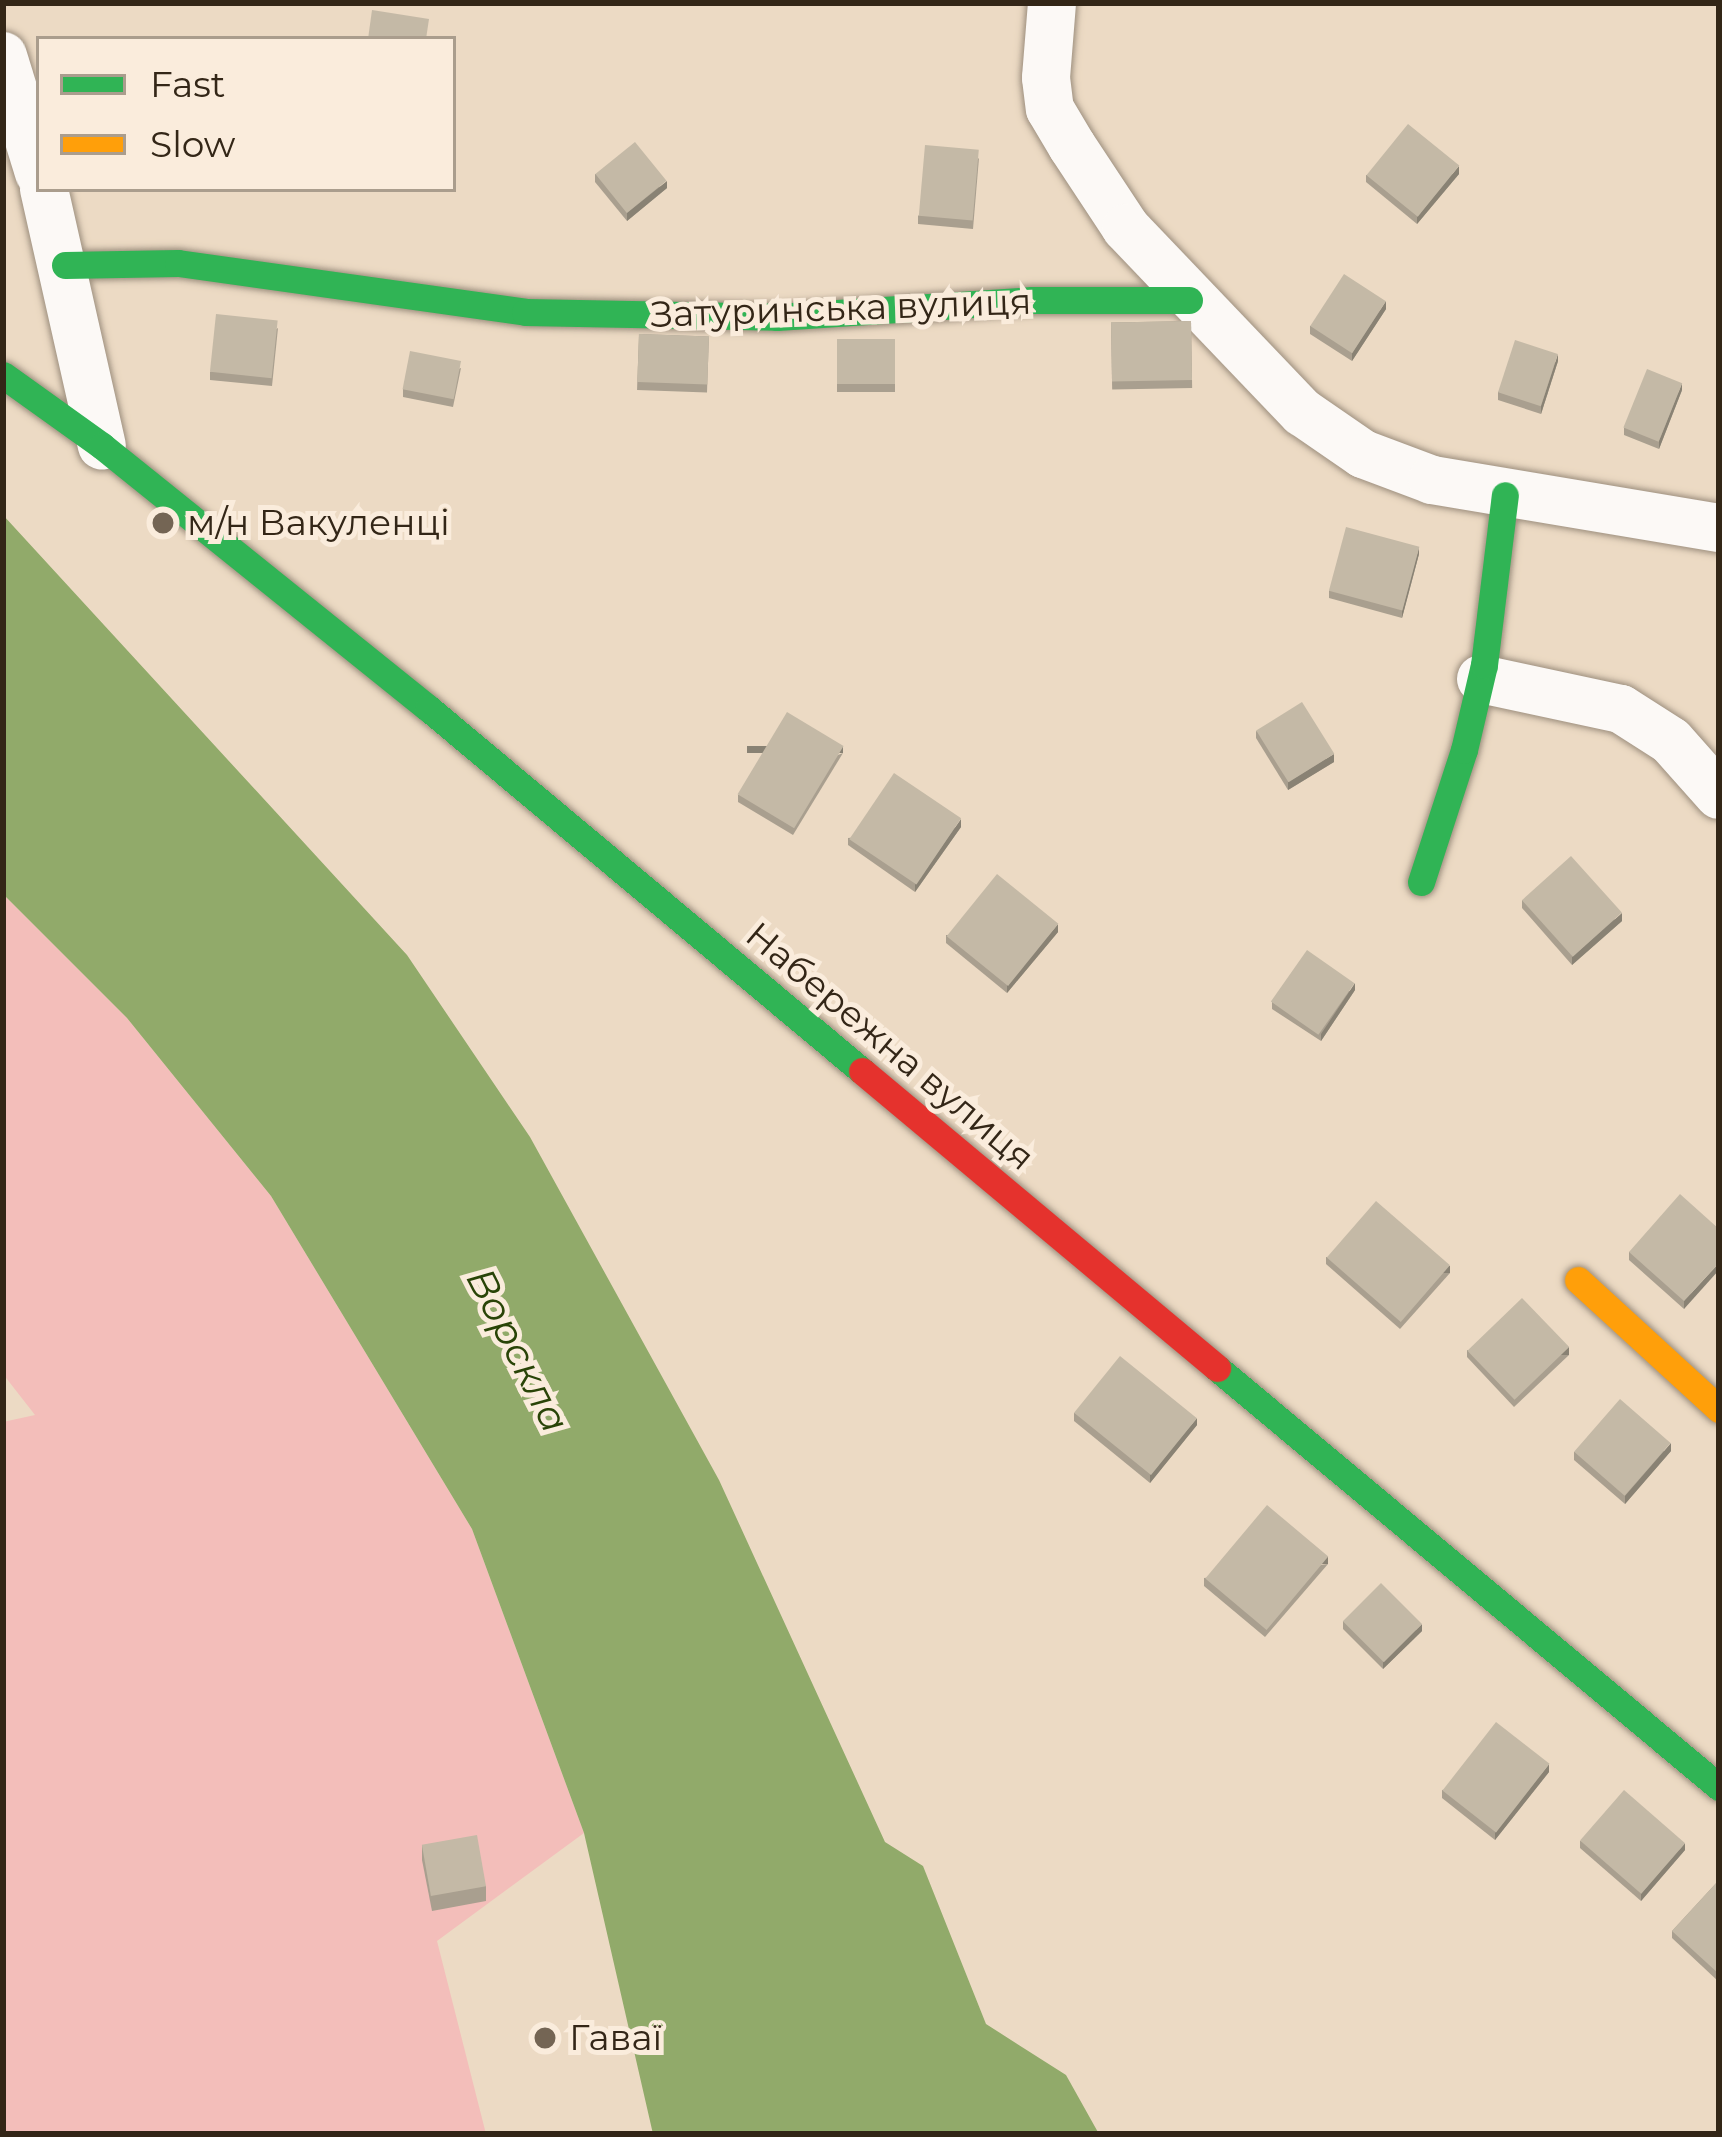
<!DOCTYPE html>
<meta charset="utf-8">
<style>
body{margin:0}
#map{position:relative;width:1722px;height:2137px;overflow:hidden;background:#ecdac4;font-family:Montserrat,sans-serif}
div>[style]{position:absolute}
.green>*{inset:0;background:#f3beba}
.water>*{inset:0;background:#91aa6a}
.roads{filter:drop-shadow(0 0 3px #9d8f7e) drop-shadow(0 0 3px #9d8f7e)}
.street>*{height:48px;margin:-24px;padding:0 24px;transform-origin:24px;border-radius:24px;background:#fcf9f6}
.fast>*{height:27px;margin:-13.5px;padding:0 13.5px;transform-origin:13.5px;border-radius:13.5px;background:#30b455}
.slow>*{height:27px;margin:-13.5px;padding:0 13.5px;transform-origin:13.5px;border-radius:13.5px;background:#ff9f0a}
.jam>*{height:27px;margin:-13.5px;padding:0 13.5px;transform-origin:13.5px;border-radius:13.5px;background:#e5322d}
.wall>*{inset:0;background:#a99f8f;transform-origin:0 0}
.shaded-wall>*{inset:0;background:#898274;transform-origin:0 0}
.building>*{inset:0;background:#c4b9a6;transform-origin:0 0}
.dots>*{width:33px;height:33px;translate:-50% -50%;box-sizing:border-box;border:6px solid #faecdc;border-radius:50%}
span{translate:-50% -50%;white-space:nowrap;text-align:center;line-height:1.15;-webkit-text-stroke:10px #faecdc;paint-order:stroke}
.street-label{font-size:36px;color:#332617}
.poi-label{font-size:36px;color:#332617}
.left{translate:0 -50%;text-align:left}
.water-label{font-size:39px;color:#294407;font-style:italic}
.frame{position:absolute;inset:0;border:6px solid #332617;pointer-events:none}
.legend{position:absolute;left:36px;top:36px;width:420px;height:156px;box-sizing:border-box;background:#faecdc;border:3px solid #aa9d8d;margin:0;padding:15px 21px;list-style:none;font-size:36px;color:#332617}
.legend li{display:flex;align-items:center;gap:24px;height:60px}
.legend b{width:60px;border:3px solid #aa9d8d}
</style>
<div id="map">
<div class="green">
<div style="clip-path:polygon(3px 894px,127px 1018px,271px 1196px,472px 1529px,584px 1833px,437px 1941px,486px 2134px,3px 2134px,3px 1422px,35px 1415px,3px 1374px)"></div>
</div>
<div class="water">
<div style="clip-path:polygon(3px 515px,407px 955px,530px 1137px,719px 1480px,885px 1842px,923px 1866px,986px 2024px,1066px 2075px,1099px 2134px,653px 2134px,584px 1833px,472px 1529px,271px 1196px,127px 1018px,3px 894px)"></div>
</div>
<div class="roads">
<div class="street">
<div style="left:1052px;top:3px;width:75px;rotate:94.6deg"></div>
<div style="left:1046px;top:78px;width:31px;rotate:83deg"></div>
<div style="left:1050px;top:109px;width:43px;rotate:59.3deg"></div>
<div style="left:1072px;top:146px;width:98px;rotate:56.6deg"></div>
<div style="left:1126px;top:228px;width:255px;rotate:46.3deg"></div>
<div style="left:1302px;top:412px;width:74px;rotate:34.5deg"></div>
<div style="left:1363px;top:454px;width:74px;rotate:20.6deg"></div>
<div style="left:1432px;top:480px;width:291px;rotate:9.5deg"></div>
<div style="left:3px;top:56px;width:122px;rotate:72.9deg"></div>
<div style="left:44px;top:189px;width:263px;rotate:77.3deg"></div>
<div style="left:1481px;top:679px;width:143px;rotate:12.1deg"></div>
<div style="left:1621px;top:709px;width:59px;rotate:32.6deg"></div>
<div style="left:1671px;top:741px;width:72px;rotate:48.4deg"></div>
</div>
<div class="fast">
<div style="left:65px;top:265px;width:113px;rotate:-1deg"></div>
<div style="left:178px;top:263px;width:350px;rotate:8deg"></div>
<div style="left:525px;top:312px;width:252px;rotate:1.1deg"></div>
<div style="left:777px;top:317px;width:256px;rotate:-3.8deg"></div>
<div style="left:1032px;top:300px;width:157px"></div>
<div style="left:3px;top:375px;width:122px;rotate:35.6deg"></div>
<div style="left:102px;top:446px;width:418px;rotate:38.8deg"></div>
<div style="left:428px;top:708px;width:566px;rotate:39.91deg"></div>
<div style="left:1421px;top:882px;width:139px;rotate:-72deg"></div>
<div style="left:1464px;top:750px;width:87px;rotate:-76.8deg"></div>
<div style="left:1484px;top:665px;width:171px;rotate:-83deg"></div>
<div style="left:1217px;top:1368px;width:654px;rotate:39.85deg"></div>
</div>
<div class="slow">
<div style="left:1578px;top:1280px;width:191px;rotate:42.5deg"></div>
</div>
<div class="jam">
<div style="left:862px;top:1071px;width:463px;rotate:39.9deg"></div>
</div>
</div>
<div class="wall">
<div style="clip-path:polygon(979px 158px,973px 229px,918px 224px,918px 216px)"></div>
<div style="clip-path:polygon(595px 174px,667px 188px,627px 221px,595px 182px)"></div>
<div style="clip-path:polygon(1459px 174px,1417px 224px,1366px 182px,1366px 175px)"></div>
<div style="clip-path:polygon(1386px 309px,1352px 361px,1310px 334px,1310px 326px)"></div>
<div style="left:1191px;top:321px;width:67px;height:80px;rotate:89deg"></div>
<div style="clip-path:polygon(278px 328px,272px 386px,210px 380px,210px 372px)"></div>
<div style="left:639px;top:334px;width:70px;height:56px;rotate:2deg"></div>
<div style="left:837px;top:339px;width:58px;height:53px"></div>
<div style="clip-path:polygon(1558px 361px,1541px 414px,1498px 400px,1498px 392px)"></div>
<div style="clip-path:polygon(461px 368px,453px 407px,403px 397px,403px 389px)"></div>
<div style="clip-path:polygon(1682px 390px,1659px 449px,1624px 435px,1624px 428px)"></div>
<div style="clip-path:polygon(1419px 554px,1402px 618px,1329px 598px,1329px 591px)"></div>
<div style="clip-path:polygon(1256px 731px,1334px 762px,1288px 790px,1256px 738px)"></div>
<div style="clip-path:polygon(843px 753px,793px 835px,738px 802px,738px 795px)"></div>
<div style="clip-path:polygon(961px 827px,915px 892px,848px 845px,848px 838px)"></div>
<div style="clip-path:polygon(1522px 900px,1622px 921px,1572px 965px,1522px 908px)"></div>
<div style="clip-path:polygon(1058px 932px,1007px 993px,946px 943px,946px 935px)"></div>
<div style="clip-path:polygon(1355px 990px,1321px 1041px,1272px 1009px,1272px 1002px)"></div>
<div style="clip-path:polygon(1719px 1229px,1684px 1309px,1629px 1260px,1629px 1252px)"></div>
<div style="clip-path:polygon(1326px 1257px,1450px 1273px,1400px 1329px,1326px 1264px)"></div>
<div style="clip-path:polygon(1467px 1350px,1569px 1355px,1514px 1407px,1467px 1357px)"></div>
<div style="clip-path:polygon(1074px 1413px,1197px 1425px,1150px 1483px,1074px 1421px)"></div>
<div style="clip-path:polygon(1671px 1451px,1625px 1504px,1574px 1460px,1574px 1452px)"></div>
<div style="clip-path:polygon(1328px 1564px,1265px 1637px,1204px 1586px,1204px 1578px)"></div>
<div style="clip-path:polygon(1343px 1621px,1422px 1631px,1383px 1669px,1343px 1629px)"></div>
<div style="clip-path:polygon(1549px 1772px,1495px 1840px,1442px 1798px,1442px 1790px)"></div>
<div style="clip-path:polygon(1580px 1841px,1685px 1850px,1641px 1901px,1580px 1848px)"></div>
<div style="clip-path:polygon(422px 1845px,486px 1886px,486px 1901px,432px 1911px,422px 1860px)"></div>
<div style="clip-path:polygon(1719px 1880px,1719px 1982px,1672px 1938px,1672px 1931px)"></div>
</div>
<div class="shaded-wall">
<div style="clip-path:polygon(1459px 166px,1459px 174px,1417px 224px,1417px 217px)"></div>
<div style="clip-path:polygon(667px 181px,667px 188px,627px 221px,627px 213px)"></div>
<div style="clip-path:polygon(1386px 301px,1386px 309px,1352px 361px,1352px 353px)"></div>
<div style="clip-path:polygon(1558px 354px,1558px 361px,1541px 414px,1541px 406px)"></div>
<div style="clip-path:polygon(1682px 383px,1682px 390px,1659px 449px,1659px 441px)"></div>
<div style="clip-path:polygon(1419px 547px,1419px 554px,1402px 618px,1402px 611px)"></div>
<div style="left:843px;top:746px;width:7px;height:96px;rotate:90deg"></div>
<div style="clip-path:polygon(1334px 754px,1334px 762px,1288px 790px,1288px 782px)"></div>
<div style="clip-path:polygon(961px 819px,961px 827px,915px 892px,915px 885px)"></div>
<div style="clip-path:polygon(1622px 913px,1622px 921px,1572px 965px,1572px 957px)"></div>
<div style="clip-path:polygon(1058px 924px,1058px 932px,1007px 993px,1007px 985px)"></div>
<div style="clip-path:polygon(1355px 983px,1355px 990px,1321px 1041px,1321px 1034px)"></div>
<div style="clip-path:polygon(1719px 1263px,1719px 1270px,1684px 1309px,1684px 1301px)"></div>
<div style="left:1450px;top:1266px;width:7px;height:75px;rotate:90deg"></div>
<div style="left:1569px;top:1347px;width:8px;height:76px;rotate:90deg"></div>
<div style="clip-path:polygon(1197px 1418px,1197px 1425px,1150px 1483px,1150px 1475px)"></div>
<div style="clip-path:polygon(1671px 1443px,1671px 1451px,1625px 1504px,1625px 1496px)"></div>
<div style="left:1328px;top:1557px;width:7px;height:96px;rotate:90deg"></div>
<div style="clip-path:polygon(1422px 1624px,1422px 1631px,1383px 1669px,1383px 1662px)"></div>
<div style="clip-path:polygon(1549px 1764px,1549px 1772px,1495px 1840px,1495px 1833px)"></div>
<div style="clip-path:polygon(1685px 1843px,1685px 1850px,1641px 1901px,1641px 1894px)"></div>
</div>
<div class="building">
<div style="clip-path:polygon(372px 10px,429px 19px,426px 39px,368px 39px)"></div>
<div style="left:1408px;top:124px;width:66px;height:66px;rotate:39deg"></div>
<div style="left:635px;top:142px;width:50px;height:51px;rotate:51deg"></div>
<div style="left:925px;top:145px;width:54px;height:71px;rotate:5deg"></div>
<div style="left:1344px;top:274px;width:50px;height:62px;rotate:33deg"></div>
<div style="left:216px;top:314px;width:62px;height:58px;rotate:6deg"></div>
<div style="left:1191px;top:321px;width:59px;height:80px;rotate:89deg"></div>
<div style="left:639px;top:334px;width:70px;height:48px;rotate:2deg"></div>
<div style="left:837px;top:339px;width:58px;height:45px"></div>
<div style="left:1515px;top:340px;width:45px;height:55px;rotate:18deg"></div>
<div style="left:410px;top:351px;width:52px;height:39px;rotate:11deg"></div>
<div style="left:1647px;top:369px;width:38px;height:63px;rotate:22deg"></div>
<div style="left:1346px;top:527px;width:76px;height:66px;rotate:15deg"></div>
<div style="left:1302px;top:702px;width:61px;height:54px;rotate:58deg"></div>
<div style="left:787px;top:712px;width:66px;height:96px;rotate:31deg"></div>
<div style="left:894px;top:773px;width:81px;height:80px;rotate:34deg"></div>
<div style="left:1571px;top:856px;width:76px;height:66px;rotate:48deg"></div>
<div style="left:997px;top:874px;width:79px;height:80px;rotate:39deg"></div>
<div style="left:1307px;top:950px;width:58px;height:63px;rotate:35deg"></div>
<div style="clip-path:polygon(1680px 1194px,1719px 1229px,1719px 1263px,1684px 1301px,1629px 1252px)"></div>
<div style="left:1376px;top:1201px;width:98px;height:75px;rotate:41deg"></div>
<div style="left:1522px;top:1298px;width:68px;height:76px;rotate:46deg"></div>
<div style="left:1120px;top:1356px;width:99px;height:73px;rotate:39deg"></div>
<div style="left:1620px;top:1399px;width:67px;height:70px;rotate:41deg"></div>
<div style="left:1267px;top:1505px;width:80px;height:96px;rotate:40deg"></div>
<div style="left:1381px;top:1583px;width:58px;height:54px;rotate:45deg"></div>
<div style="left:1496px;top:1722px;width:68px;height:87px;rotate:38deg"></div>
<div style="left:1624px;top:1790px;width:81px;height:67px;rotate:41deg"></div>
<div style="left:477px;top:1835px;width:52px;height:56px;rotate:80deg"></div>
<div style="clip-path:polygon(1719px 1880px,1719px 1974px,1672px 1931px)"></div>
</div>
<div class="dots">
<div style="left:163px;top:523px;background:#746554"></div>
<div style="left:545px;top:2038px;background:#746554"></div>
</div>
<div class="street-label">
<span style="left:841px;top:308px;rotate:-2deg">Затуринська вулиця</span>
<span style="left:890px;top:1046px;rotate:40deg">Набережна вулиця</span>
</div>
<div class="poi-label">
<span class="left" style="left:187px;top:523px">м/н Вакуленці</span>
<span class="left" style="left:569px;top:2038px">Гаваї</span>
</div>
<div class="water-label">
<span style="left:518px;top:1350px;rotate:63deg">Ворскла</span>
</div>
<div class="frame"></div>
<ul class="legend">
<li><b style="height:15px;background:#30b455"></b>Fast</li>
<li><b style="height:15px;background:#ff9f0a"></b>Slow</li>
</ul>
</div>
